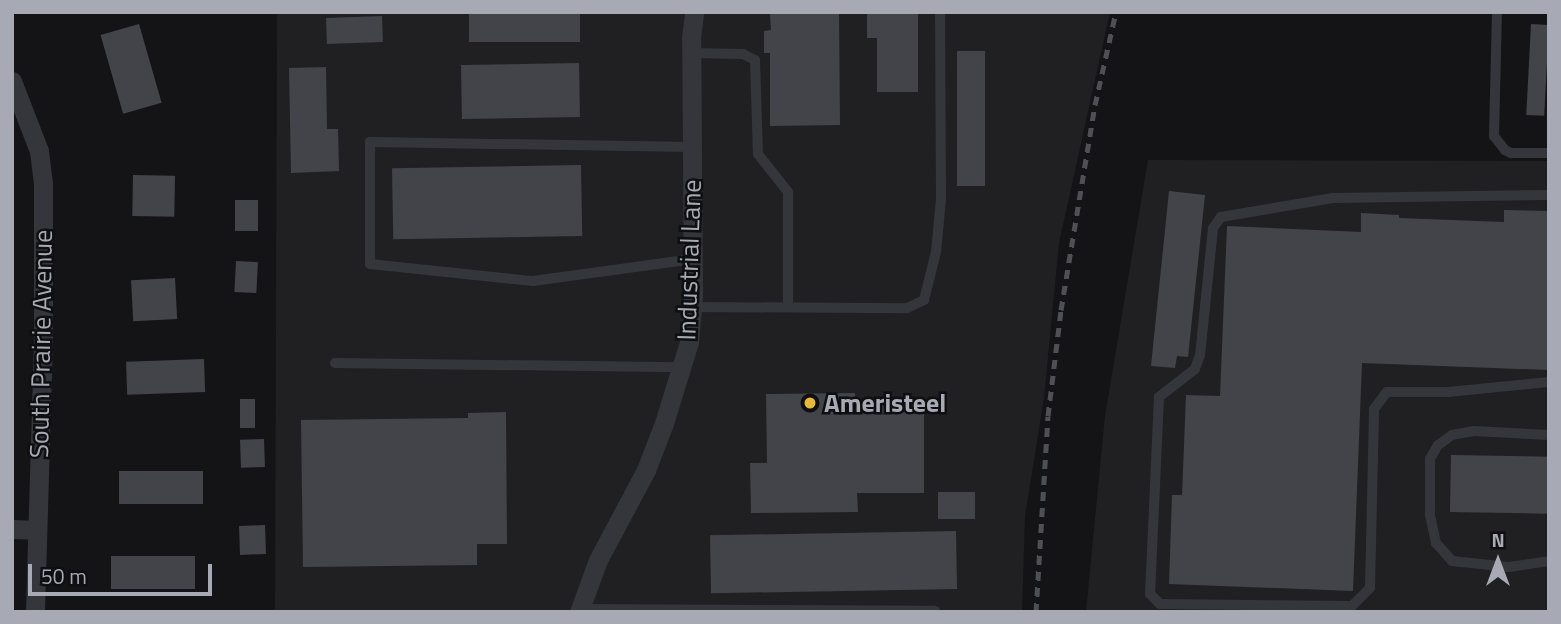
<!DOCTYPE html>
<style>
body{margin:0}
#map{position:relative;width:1561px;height:624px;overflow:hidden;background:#141416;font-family:"Titillium Web",sans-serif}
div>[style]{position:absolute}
.built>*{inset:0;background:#202023}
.building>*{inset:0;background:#434449;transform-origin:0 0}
.service>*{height:10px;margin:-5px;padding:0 5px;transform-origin:5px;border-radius:5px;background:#35363b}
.minor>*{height:19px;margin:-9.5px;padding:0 9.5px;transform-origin:9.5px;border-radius:9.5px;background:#35363b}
.rail>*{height:5px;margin-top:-2.5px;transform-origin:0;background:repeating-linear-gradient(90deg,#4f5055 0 9px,transparent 0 16px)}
.dots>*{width:19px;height:19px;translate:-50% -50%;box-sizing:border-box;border:4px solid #0f0f11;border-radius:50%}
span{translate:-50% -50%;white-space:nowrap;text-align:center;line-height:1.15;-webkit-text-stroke:5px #0f0f11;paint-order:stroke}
.street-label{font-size:26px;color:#a7aab5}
.poi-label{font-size:26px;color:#a7aab5;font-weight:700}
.left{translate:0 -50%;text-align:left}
.frame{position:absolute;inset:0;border:14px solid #a7aab5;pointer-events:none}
.north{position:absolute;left:1463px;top:526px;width:70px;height:70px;-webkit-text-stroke:5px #0f0f11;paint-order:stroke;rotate:0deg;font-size:19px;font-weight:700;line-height:28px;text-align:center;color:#a7aab5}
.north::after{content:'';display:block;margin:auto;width:24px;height:32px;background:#a7aab5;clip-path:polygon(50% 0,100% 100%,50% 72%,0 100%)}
.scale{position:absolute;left:28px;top:564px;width:184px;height:32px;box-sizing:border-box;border:4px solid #a7aab5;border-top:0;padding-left:9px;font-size:21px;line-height:24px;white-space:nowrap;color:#a7aab5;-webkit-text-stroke:5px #0f0f11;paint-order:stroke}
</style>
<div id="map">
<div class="built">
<div style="clip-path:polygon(277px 12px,1110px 12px,1059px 243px,1044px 398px,1025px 516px,1022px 612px,275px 612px)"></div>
<div style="clip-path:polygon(1148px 160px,1549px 161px,1549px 612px,1086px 612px,1105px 416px)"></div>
</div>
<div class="building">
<div style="left:469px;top:12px;width:111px;height:30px"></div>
<div style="clip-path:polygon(867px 12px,918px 12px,918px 92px,877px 92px,877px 38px,867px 38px)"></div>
<div style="clip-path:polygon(839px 13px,840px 125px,770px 126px,770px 53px,764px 53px,764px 31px,771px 30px,770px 14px)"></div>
<div style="left:382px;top:16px;width:26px;height:56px;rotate:88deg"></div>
<div style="left:139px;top:24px;width:82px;height:40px;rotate:74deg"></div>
<div style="left:1531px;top:24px;width:18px;height:91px;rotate:3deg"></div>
<div style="left:957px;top:51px;width:28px;height:135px"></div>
<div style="left:579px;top:63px;width:54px;height:118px;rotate:89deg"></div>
<div style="clip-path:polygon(326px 67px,327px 129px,338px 129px,339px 171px,291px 173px,289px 68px)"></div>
<div style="left:581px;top:165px;width:71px;height:189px;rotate:89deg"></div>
<div style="left:133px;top:175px;width:42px;height:41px;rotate:1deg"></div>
<div style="clip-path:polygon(1169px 191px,1205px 195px,1188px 357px,1177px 356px,1175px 368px,1151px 366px)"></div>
<div style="left:235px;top:200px;width:23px;height:31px"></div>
<div style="clip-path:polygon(1504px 210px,1549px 211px,1549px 370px,1362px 363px,1353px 591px,1169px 584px,1172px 495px,1182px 495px,1186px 395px,1220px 396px,1227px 226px,1361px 232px,1361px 213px,1399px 215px,1399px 218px,1504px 222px)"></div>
<div style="left:236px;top:261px;width:22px;height:31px;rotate:3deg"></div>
<div style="left:175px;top:278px;width:41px;height:44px;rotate:87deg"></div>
<div style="left:204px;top:359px;width:33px;height:78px;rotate:88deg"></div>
<div style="clip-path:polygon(855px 393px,856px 406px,924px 405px,924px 493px,857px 493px,858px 512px,751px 513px,750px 463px,767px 463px,766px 394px)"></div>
<div style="left:240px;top:399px;width:15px;height:29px"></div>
<div style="clip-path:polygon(506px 412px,507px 544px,477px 544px,477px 565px,303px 567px,301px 420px,468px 418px,468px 413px)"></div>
<div style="left:264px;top:439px;width:28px;height:24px;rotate:88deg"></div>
<div style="left:1451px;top:455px;width:98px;height:57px;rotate:1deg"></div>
<div style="left:203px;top:471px;width:33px;height:84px;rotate:90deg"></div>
<div style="left:975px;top:492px;width:27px;height:37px;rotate:90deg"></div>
<div style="left:265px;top:525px;width:29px;height:26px;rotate:88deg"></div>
<div style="left:956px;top:531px;width:58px;height:246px;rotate:89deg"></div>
<div style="left:195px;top:556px;width:33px;height:84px;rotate:90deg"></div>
</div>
<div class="service">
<div style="left:1497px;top:12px;width:124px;rotate:91.4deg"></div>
<div style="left:1494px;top:136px;width:18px;rotate:52deg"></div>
<div style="left:1505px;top:150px;width:7px;rotate:27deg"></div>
<div style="left:1511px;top:153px;width:38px"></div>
<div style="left:691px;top:53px;width:52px;rotate:1.1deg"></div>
<div style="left:743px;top:54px;width:13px;rotate:27deg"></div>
<div style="left:755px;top:60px;width:94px;rotate:88.2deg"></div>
<div style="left:758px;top:154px;width:48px;rotate:51.7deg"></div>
<div style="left:788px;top:192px;width:115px;rotate:90deg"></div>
<div style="left:692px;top:147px;width:322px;rotate:-179.1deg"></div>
<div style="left:370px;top:142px;width:122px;rotate:90deg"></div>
<div style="left:370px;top:264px;width:164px;rotate:6deg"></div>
<div style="left:533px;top:281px;width:162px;rotate:-7.8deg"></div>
<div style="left:1549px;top:195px;width:216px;rotate:179.2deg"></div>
<div style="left:1333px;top:198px;width:114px;rotate:170.4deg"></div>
<div style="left:1221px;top:217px;width:14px;rotate:126deg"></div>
<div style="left:1213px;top:228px;width:128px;rotate:95.8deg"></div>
<div style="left:1200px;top:355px;width:15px;rotate:110deg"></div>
<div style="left:1195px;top:369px;width:46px;rotate:142.1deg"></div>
<div style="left:1159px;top:397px;width:197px;rotate:92.6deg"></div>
<div style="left:1150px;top:594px;width:14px;rotate:45deg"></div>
<div style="left:1160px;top:604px;width:192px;rotate:0.6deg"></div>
<div style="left:1352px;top:606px;width:25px;rotate:-45deg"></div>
<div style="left:1370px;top:588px;width:179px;rotate:-88.7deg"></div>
<div style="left:1374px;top:409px;width:21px;rotate:-53deg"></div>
<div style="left:1387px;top:392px;width:61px"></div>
<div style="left:1448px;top:392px;width:101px;rotate:-5.7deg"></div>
<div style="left:692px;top:307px;width:215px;rotate:0.3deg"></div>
<div style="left:907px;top:308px;width:19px;rotate:-25deg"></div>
<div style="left:924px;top:300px;width:49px;rotate:-76deg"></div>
<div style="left:936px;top:252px;width:53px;rotate:-84.6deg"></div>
<div style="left:941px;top:199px;width:187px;rotate:-90.3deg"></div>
<div style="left:335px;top:363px;width:347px;rotate:0.7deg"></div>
<div style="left:1549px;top:435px;width:75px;rotate:-176.9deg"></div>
<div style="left:1474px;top:431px;width:22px;rotate:170deg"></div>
<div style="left:1452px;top:435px;width:17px;rotate:144deg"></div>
<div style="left:1438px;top:445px;width:16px;rotate:120deg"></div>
<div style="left:1430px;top:459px;width:56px;rotate:90deg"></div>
<div style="left:1430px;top:515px;width:29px;rotate:78deg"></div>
<div style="left:1436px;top:543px;width:24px;rotate:48deg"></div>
<div style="left:1452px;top:561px;width:57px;rotate:6deg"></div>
<div style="left:1509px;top:567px;width:40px;rotate:-8.5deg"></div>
<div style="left:580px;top:609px;width:355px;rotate:0.3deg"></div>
</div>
<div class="minor">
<div style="left:12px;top:81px;width:75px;rotate:68.9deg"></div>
<div style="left:39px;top:151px;width:33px;rotate:83deg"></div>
<div style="left:43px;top:184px;width:157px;rotate:90deg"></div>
<div style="left:43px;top:341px;width:271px;rotate:91.7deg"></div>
<div style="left:12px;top:529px;width:25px;rotate:2deg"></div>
<div style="left:579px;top:612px;width:55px;rotate:-69.9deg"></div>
<div style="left:598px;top:560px;width:102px;rotate:-61.9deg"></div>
<div style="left:646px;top:470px;width:50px;rotate:-69deg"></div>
<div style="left:664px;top:423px;width:85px;rotate:-72.8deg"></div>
<div style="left:689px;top:342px;width:46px;rotate:-85deg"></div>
<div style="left:693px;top:296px;width:258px;rotate:-90.4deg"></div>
<div style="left:691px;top:38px;width:26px;rotate:-83deg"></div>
</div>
<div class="rail">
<div style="left:1036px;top:612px;width:196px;rotate:-86.5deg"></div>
<div style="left:1048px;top:416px;width:107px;rotate:-83deg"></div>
<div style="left:1061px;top:310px;width:208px;rotate:-80.6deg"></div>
<div style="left:1095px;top:105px;width:95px;rotate:-77.3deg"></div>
</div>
<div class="dots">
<div style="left:810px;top:403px;background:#e6b83c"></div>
</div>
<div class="street-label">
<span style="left:689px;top:260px;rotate:-88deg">Industrial Lane</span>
<span style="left:41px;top:344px;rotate:-89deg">South Prairie Avenue</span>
</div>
<div class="poi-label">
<span class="left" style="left:824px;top:403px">Ameristeel</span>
</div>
<div class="frame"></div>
<div class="north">N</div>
<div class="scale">50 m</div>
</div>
